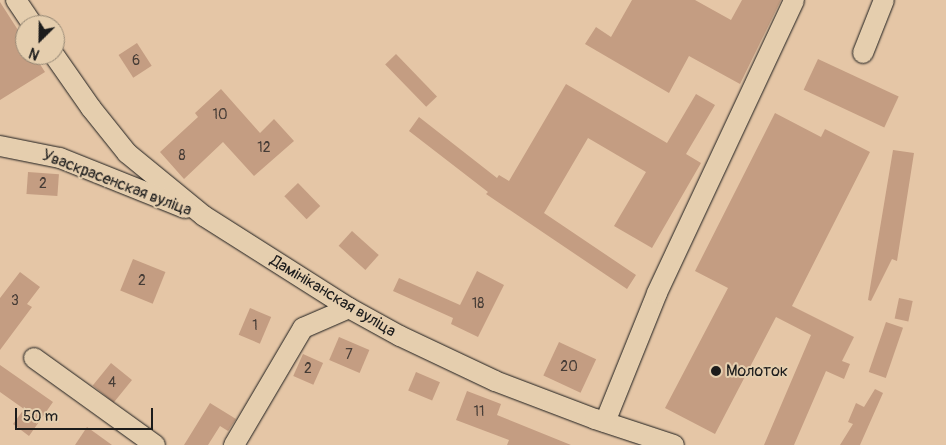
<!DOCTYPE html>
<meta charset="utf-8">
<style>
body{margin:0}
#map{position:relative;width:946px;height:445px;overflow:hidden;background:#e5c6a6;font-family:Pangolin,sans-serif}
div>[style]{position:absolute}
.building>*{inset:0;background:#c49d82;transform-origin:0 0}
.roads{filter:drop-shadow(0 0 1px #1c1c1c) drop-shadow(0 0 1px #1c1c1c)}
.minor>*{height:20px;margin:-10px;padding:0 10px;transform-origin:10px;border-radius:10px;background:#e5ceae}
.dots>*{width:14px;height:14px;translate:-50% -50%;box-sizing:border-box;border:2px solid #e5ceae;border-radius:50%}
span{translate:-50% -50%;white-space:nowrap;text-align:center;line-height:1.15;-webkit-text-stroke:4px #e5ceae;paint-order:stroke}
.number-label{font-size:14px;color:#463c36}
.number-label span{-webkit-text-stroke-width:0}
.street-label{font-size:16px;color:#1c1c1c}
.poi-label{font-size:16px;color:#1c1c1c}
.left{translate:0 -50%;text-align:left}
.north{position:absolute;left:15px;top:15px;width:50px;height:50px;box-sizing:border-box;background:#e5ceae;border:1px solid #958774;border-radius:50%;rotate:203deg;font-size:14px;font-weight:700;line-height:20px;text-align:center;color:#1c1c1c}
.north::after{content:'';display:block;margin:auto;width:18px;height:22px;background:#1c1c1c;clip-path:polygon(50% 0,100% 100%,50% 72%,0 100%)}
.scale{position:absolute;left:15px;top:408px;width:138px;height:22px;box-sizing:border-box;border:2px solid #1c1c1c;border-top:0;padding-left:6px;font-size:15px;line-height:18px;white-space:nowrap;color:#1c1c1c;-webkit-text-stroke:4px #e5ceae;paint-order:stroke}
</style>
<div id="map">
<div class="building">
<div style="clip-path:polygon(632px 0,695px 0,731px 20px,742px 0,781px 0,740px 84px,689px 56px,669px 93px,585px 44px,596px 27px,611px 37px)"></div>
<div style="clip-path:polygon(0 2px,25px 41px,25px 55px,34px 55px,45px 72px,0 100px)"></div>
<div style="left:137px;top:43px;width:27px;height:22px;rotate:57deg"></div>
<div style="left:396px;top:54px;width:59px;height:15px;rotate:46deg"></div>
<div style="left:818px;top:59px;width:89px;height:34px;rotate:25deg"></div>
<div style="clip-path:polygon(566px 84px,667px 143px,696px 94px,715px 105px,686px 154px,701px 163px,652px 248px,614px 226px,646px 172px,588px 138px,544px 213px,636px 275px,627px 289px,486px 194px,488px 192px,409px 131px,419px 117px,497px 178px,499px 175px,509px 181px)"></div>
<div style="clip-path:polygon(221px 89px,260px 133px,274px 119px,294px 141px,254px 176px,223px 142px,184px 179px,160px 152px,198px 117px,195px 113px)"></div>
<div style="clip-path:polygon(775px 113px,821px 137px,825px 129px,870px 152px,792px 306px,854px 337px,842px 361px,850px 364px,844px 379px,826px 371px,794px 445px,764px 445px,811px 335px,776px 317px,715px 434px,665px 408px,728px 288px,695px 271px)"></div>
<div style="clip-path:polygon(893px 150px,914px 153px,897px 261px,892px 259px,871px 301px,868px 300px)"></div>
<div style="left:28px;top:172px;width:31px;height:22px;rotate:4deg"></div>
<div style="left:298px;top:183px;width:32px;height:19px;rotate:46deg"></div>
<div style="left:352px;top:231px;width:36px;height:20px;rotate:42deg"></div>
<div style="left:133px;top:259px;width:35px;height:34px;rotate:22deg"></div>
<div style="clip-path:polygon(477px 271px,504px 285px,478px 337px,451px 324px,453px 318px,393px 291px,399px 278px,460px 305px)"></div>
<div style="clip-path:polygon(20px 272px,40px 287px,27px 304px,32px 307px,0 350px,0 298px)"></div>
<div style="left:899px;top:298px;width:14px;height:21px;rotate:12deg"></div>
<div style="left:250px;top:308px;width:23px;height:29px;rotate:23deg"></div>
<div style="left:886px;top:322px;width:18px;height:53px;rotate:19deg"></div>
<div style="left:339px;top:337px;width:33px;height:25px;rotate:23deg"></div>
<div style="left:559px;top:342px;width:41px;height:37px;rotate:25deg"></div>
<div style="left:303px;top:354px;width:22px;height:24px;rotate:24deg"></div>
<div style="left:111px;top:363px;width:27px;height:29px;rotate:39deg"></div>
<div style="clip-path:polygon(0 365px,53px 402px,29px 436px,13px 424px,24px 409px,0 392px)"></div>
<div style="left:416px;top:372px;width:26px;height:20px;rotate:23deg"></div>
<div style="clip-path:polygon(875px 389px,883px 393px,860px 445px,840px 445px,853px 424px,848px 422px,856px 403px,864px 407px)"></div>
<div style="clip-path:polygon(467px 391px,501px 404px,497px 415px,571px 445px,507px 445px,509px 440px,456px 420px)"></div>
<div style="clip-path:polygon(210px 403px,236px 419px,228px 431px,220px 426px,208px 445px,184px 445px)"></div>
<div style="clip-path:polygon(87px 427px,112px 445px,75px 445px)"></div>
</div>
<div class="roads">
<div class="minor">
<div style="left:16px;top:0;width:30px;rotate:56deg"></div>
<div style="left:863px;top:53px;width:57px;rotate:-68.4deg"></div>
<div style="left:54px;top:55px;width:65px;rotate:55.1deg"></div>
<div style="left:91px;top:108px;width:58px;rotate:51.3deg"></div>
<div style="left:127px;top:153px;width:99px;rotate:39.3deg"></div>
<div style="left:204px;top:216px;width:172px;rotate:32.4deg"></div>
<div style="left:349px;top:308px;width:58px;rotate:28.8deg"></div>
<div style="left:400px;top:336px;width:105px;rotate:25.3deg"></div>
<div style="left:495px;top:381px;width:107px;rotate:20.8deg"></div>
<div style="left:595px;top:419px;width:83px;rotate:18.2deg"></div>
<div style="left:0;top:146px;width:61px;rotate:11.3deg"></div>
<div style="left:60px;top:158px;width:135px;rotate:21.8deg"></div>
<div style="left:34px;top:358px;width:149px;rotate:35.7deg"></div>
<div style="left:605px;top:422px;width:139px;rotate:-68deg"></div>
<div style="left:657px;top:293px;width:323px;rotate:-64.9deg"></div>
<div style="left:234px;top:445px;width:136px;rotate:-59.5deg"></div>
<div style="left:303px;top:328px;width:50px;rotate:-23.5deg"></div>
</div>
</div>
<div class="dots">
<div style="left:716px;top:371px;background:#1c1c1c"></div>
</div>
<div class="number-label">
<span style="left:136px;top:61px">6</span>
<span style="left:220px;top:115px">10</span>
<span style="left:264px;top:148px">12</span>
<span style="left:182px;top:156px">8</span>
<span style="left:43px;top:184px">2</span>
<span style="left:142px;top:281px">2</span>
<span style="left:15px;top:301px">3</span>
<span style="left:478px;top:304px">18</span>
<span style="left:255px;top:326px">1</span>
<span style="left:349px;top:355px">7</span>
<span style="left:569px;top:367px">20</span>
<span style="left:308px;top:369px">2</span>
<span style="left:112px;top:383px">4</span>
<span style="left:479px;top:412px">11</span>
</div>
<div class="street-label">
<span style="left:117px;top:183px;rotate:21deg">Уваскрасенская вуліца</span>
<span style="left:333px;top:296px;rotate:31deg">Дамініканская вуліца</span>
</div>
<div class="poi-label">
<span class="left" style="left:726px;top:371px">Молоток</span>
</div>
<div class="north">N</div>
<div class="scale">50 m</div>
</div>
